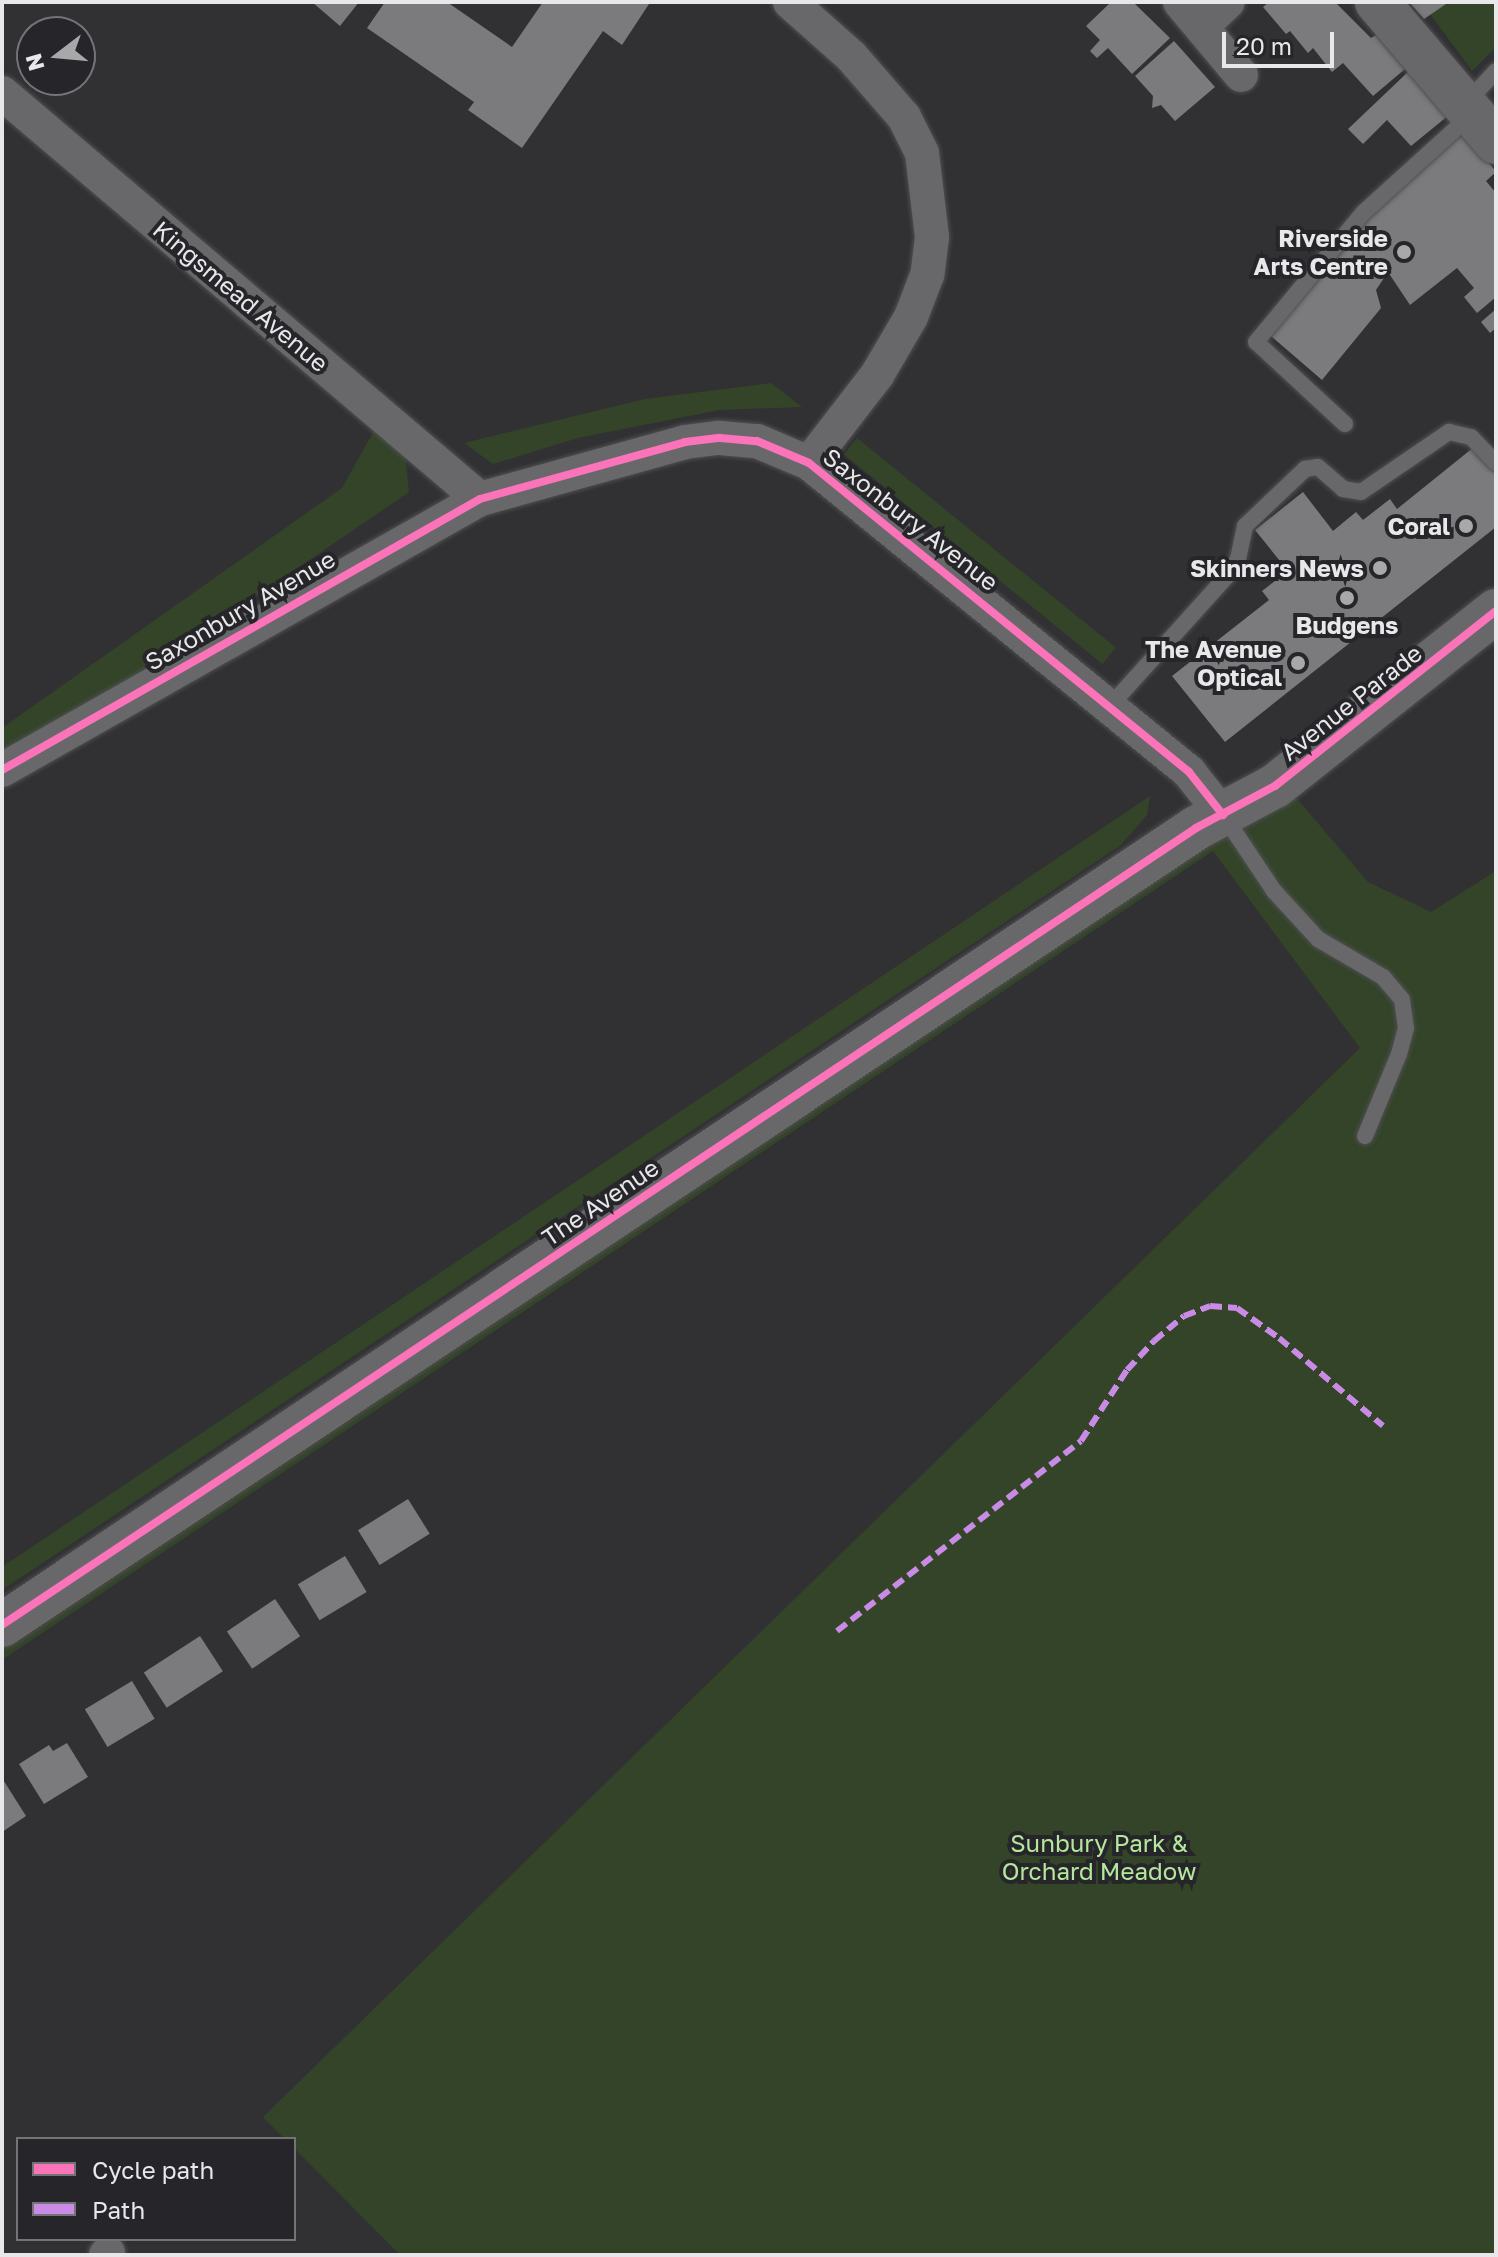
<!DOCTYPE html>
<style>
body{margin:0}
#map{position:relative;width:1498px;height:2257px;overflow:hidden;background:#313133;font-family:"Golos Text",sans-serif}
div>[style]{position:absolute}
.green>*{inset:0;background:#334429;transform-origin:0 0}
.building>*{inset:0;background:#7b7b7d;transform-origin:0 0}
.roads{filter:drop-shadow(0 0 2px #4f4f50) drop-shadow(0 0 2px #4f4f50)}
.lane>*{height:16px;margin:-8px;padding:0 8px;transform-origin:8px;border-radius:8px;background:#68686a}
.street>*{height:34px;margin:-17px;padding:0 17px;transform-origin:17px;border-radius:17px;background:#68686a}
.secondary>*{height:44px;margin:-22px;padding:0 22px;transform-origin:22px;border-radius:22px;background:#68686a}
.quiet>*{height:6px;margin-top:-3px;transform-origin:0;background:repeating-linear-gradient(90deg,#ca8be6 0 12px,transparent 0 18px)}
.cycleway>*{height:8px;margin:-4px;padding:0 4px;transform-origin:4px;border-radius:4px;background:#fb73b8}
.dots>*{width:22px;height:22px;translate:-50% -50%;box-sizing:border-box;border:4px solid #26262a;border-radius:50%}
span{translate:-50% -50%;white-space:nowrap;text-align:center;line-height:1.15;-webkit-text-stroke:8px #26262a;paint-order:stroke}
.poi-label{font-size:24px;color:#e8e8ea;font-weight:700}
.right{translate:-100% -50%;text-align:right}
.street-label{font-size:24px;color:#e8e8ea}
.park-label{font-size:24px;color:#b4e79b}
.frame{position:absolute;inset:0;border:4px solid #e8e8ea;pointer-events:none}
.legend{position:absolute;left:16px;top:2137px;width:280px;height:104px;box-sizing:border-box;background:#26262a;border:2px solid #747477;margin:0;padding:10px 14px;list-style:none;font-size:24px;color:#e8e8ea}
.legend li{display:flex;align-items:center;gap:16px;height:40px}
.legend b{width:40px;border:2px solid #747477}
.north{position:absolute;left:16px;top:16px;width:80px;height:80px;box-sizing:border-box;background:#26262a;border:2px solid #747477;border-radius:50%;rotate:254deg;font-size:22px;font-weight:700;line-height:32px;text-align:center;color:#e8e8ea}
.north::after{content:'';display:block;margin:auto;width:28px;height:36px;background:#a8a8aa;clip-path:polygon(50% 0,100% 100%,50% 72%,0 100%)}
.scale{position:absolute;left:1222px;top:32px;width:112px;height:36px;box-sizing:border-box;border:4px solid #e8e8ea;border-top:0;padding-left:10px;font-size:24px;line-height:28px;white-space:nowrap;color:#e8e8ea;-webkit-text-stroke:6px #26262a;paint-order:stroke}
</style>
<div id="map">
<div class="green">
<div style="clip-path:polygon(1449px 2px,1496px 2px,1496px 47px,1472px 71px,1430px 14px)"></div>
<div style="clip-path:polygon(771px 383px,802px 407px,719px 410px,578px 438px,493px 464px,464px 443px,645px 399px)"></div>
<div style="clip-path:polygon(382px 416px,403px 433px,409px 492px,2px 770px,2px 728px,342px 488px)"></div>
<div style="left:857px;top:438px;width:333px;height:21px;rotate:39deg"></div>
<div style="clip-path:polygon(1282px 781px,1368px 882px,1431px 912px,1496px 871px,1496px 2255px,400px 2255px,294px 2148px,294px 2139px,285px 2139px,263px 2117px,1360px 1048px,1213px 851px,2px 1660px,2px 1637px)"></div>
<div style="clip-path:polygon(1150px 796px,1147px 815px,1121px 845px,2px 1590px,2px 1567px)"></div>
</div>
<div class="building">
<div style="clip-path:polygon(312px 2px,359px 2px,340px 26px)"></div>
<div style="clip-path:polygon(385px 2px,447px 2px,512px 47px,543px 2px,649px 4px,622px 45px,603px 31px,522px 148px,468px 110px,474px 102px,367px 28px)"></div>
<div style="clip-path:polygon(1111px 2px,1133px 2px,1170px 38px,1132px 74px,1108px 48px,1097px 58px,1090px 51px,1100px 40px,1086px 26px)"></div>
<div style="clip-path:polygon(1269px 2px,1335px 2px,1371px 38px,1376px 35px,1405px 69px,1373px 96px,1343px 63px,1332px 72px,1313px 48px,1308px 53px,1290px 31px,1286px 34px,1263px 7px)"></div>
<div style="clip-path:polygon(1409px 2px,1449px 2px,1424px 19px)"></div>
<div style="clip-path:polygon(1174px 41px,1215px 87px,1175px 121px,1161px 105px,1152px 108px,1153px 96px,1135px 76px)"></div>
<div style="clip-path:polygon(1410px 70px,1449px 115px,1411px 146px,1387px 120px,1363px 144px,1348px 129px)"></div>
<div style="clip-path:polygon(1461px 125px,1496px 172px,1486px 181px,1496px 193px,1496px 297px,1477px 313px,1464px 297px,1474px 288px,1457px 268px,1410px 305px,1388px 272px,1376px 290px,1381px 308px,1322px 380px,1265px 331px,1364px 212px)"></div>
<div style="clip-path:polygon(1496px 309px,1496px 328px,1490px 333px,1481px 322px)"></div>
<div style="clip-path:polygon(1474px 447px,1496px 474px,1496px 527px,1225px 742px,1172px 676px,1269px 600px,1262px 591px,1288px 571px,1255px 530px,1303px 492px,1333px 531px,1356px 512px,1363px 520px,1390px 499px,1397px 509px)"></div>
<div style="left:408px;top:1499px;width:41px;height:59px;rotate:58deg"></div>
<div style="left:345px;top:1556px;width:42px;height:55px;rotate:59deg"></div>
<div style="left:275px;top:1599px;width:45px;height:58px;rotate:56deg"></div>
<div style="left:200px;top:1636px;width:42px;height:67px;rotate:57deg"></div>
<div style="left:132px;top:1681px;width:44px;height:55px;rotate:59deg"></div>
<div style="clip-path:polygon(67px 1743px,88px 1777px,44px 1804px,19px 1764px,49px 1745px,53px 1751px)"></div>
<div style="clip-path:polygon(2px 1778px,26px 1816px,2px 1832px)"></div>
</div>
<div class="roads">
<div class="lane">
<div style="left:1467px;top:102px;width:42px;rotate:-46.9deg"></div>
<div style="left:1345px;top:424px;width:121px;rotate:-137.3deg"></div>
<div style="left:1256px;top:342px;width:169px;rotate:-50.3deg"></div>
<div style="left:1364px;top:212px;width:144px;rotate:-42.2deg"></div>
<div style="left:1110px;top:706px;width:175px;rotate:-48deg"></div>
<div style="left:1227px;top:576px;width:20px;rotate:-57deg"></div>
<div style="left:1238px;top:559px;width:34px;rotate:-78deg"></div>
<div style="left:1245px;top:526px;width:83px;rotate:-43.5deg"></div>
<div style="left:1305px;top:469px;width:13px;rotate:-9deg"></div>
<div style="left:1318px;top:467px;width:33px;rotate:41deg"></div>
<div style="left:1343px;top:489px;width:18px;rotate:9deg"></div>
<div style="left:1361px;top:492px;width:107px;rotate:-34.3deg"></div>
<div style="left:1449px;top:432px;width:23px;rotate:13deg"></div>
<div style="left:1471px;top:437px;width:36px;rotate:46deg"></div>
<div style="left:1224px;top:816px;width:90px;rotate:56.3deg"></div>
<div style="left:1274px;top:891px;width:65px;rotate:47.5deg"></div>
<div style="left:1318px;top:939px;width:75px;rotate:30.3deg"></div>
<div style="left:1383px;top:977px;width:30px;rotate:50deg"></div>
<div style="left:1402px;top:1000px;width:28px;rotate:82deg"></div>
<div style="left:1406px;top:1028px;width:27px;rotate:105deg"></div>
<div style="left:1399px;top:1054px;width:89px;rotate:112.5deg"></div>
</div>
<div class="street">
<div style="left:790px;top:2px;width:81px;rotate:41.5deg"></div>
<div style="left:851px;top:56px;width:81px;rotate:49deg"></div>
<div style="left:904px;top:117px;width:40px;rotate:63.4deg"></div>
<div style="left:922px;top:153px;width:85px;rotate:83.2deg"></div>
<div style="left:932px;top:237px;width:38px;rotate:97deg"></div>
<div style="left:927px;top:275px;width:45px;rotate:110.9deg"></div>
<div style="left:911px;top:317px;width:67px;rotate:120.4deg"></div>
<div style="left:877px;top:375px;width:111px;rotate:127.7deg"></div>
<div style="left:1180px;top:2px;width:95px;rotate:50.1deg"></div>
<div style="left:1202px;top:26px;width:35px;rotate:-43deg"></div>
<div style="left:2px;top:93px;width:627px;rotate:40.34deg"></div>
<div style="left:2px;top:770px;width:549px;rotate:-29.55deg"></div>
<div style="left:480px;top:499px;width:213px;rotate:-15.5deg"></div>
<div style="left:685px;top:442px;width:35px;rotate:-7deg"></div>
<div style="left:720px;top:438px;width:37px;rotate:5deg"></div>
<div style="left:757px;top:441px;width:56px;rotate:22.9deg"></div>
<div style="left:809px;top:463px;width:490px;rotate:39.1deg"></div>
<div style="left:1189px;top:772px;width:55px;rotate:51.7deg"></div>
<div style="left:106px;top:2255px;width:3px;rotate:-45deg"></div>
</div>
<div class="secondary">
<div style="left:1377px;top:2px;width:184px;rotate:49.6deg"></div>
<div style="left:2px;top:1625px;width:1436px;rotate:-33.72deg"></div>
<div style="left:1196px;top:828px;width:89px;rotate:-28deg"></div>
<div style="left:1275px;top:786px;width:282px;rotate:-38.4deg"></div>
</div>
</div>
<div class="quiet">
<div style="left:837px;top:1631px;width:309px;rotate:-37.9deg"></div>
<div style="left:1081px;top:1441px;width:85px;rotate:-57.1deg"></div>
<div style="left:1127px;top:1370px;width:40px;rotate:-47deg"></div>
<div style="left:1154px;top:1341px;width:39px;rotate:-40deg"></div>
<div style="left:1184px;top:1316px;width:28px;rotate:-21deg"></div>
<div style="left:1210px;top:1306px;width:27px;rotate:4deg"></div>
<div style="left:1237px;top:1308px;width:52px;rotate:35.5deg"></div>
<div style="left:1279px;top:1338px;width:136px;rotate:40.2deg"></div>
</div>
<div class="cycleway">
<div style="left:2px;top:770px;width:549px;rotate:-29.55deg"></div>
<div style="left:480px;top:499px;width:213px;rotate:-15.5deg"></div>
<div style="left:685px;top:442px;width:35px;rotate:-7deg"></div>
<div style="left:720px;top:438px;width:37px;rotate:5deg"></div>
<div style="left:757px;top:441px;width:56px;rotate:22.9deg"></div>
<div style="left:809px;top:463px;width:490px;rotate:39.1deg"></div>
<div style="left:1189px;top:772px;width:55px;rotate:51.7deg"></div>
<div style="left:2px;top:1625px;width:1436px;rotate:-33.72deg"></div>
<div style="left:1196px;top:828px;width:89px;rotate:-28deg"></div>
<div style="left:1275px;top:786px;width:282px;rotate:-38.4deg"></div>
</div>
<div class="dots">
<div style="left:1404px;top:252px;background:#a8a8aa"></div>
<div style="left:1466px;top:526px;background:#a8a8aa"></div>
<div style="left:1380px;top:568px;background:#a8a8aa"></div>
<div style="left:1347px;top:598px;background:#a8a8aa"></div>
<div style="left:1298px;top:663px;background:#a8a8aa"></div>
</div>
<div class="poi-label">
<span class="right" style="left:1388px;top:252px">Riverside<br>Arts Centre</span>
<span class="right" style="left:1450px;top:526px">Coral</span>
<span class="right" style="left:1364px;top:568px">Skinners News</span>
<span style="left:1347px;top:625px">Budgens</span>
<span class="right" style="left:1282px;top:663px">The Avenue<br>Optical</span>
</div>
<div class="street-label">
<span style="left:241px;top:296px;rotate:40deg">Kingsmead Avenue</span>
<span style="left:911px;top:519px;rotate:38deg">Saxonbury Avenue</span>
<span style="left:240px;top:610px;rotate:-30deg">Saxonbury Avenue</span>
<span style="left:1351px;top:702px;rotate:-38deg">Avenue Parade</span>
<span style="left:600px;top:1202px;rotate:-34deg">The Avenue</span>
</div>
<div class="park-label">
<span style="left:1099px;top:1857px">Sunbury Park &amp;<br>Orchard Meadow</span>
</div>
<div class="frame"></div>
<ul class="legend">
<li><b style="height:10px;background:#fb73b8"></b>Cycle path</li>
<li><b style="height:10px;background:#ca8be6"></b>Path</li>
</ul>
<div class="north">N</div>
<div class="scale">20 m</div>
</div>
